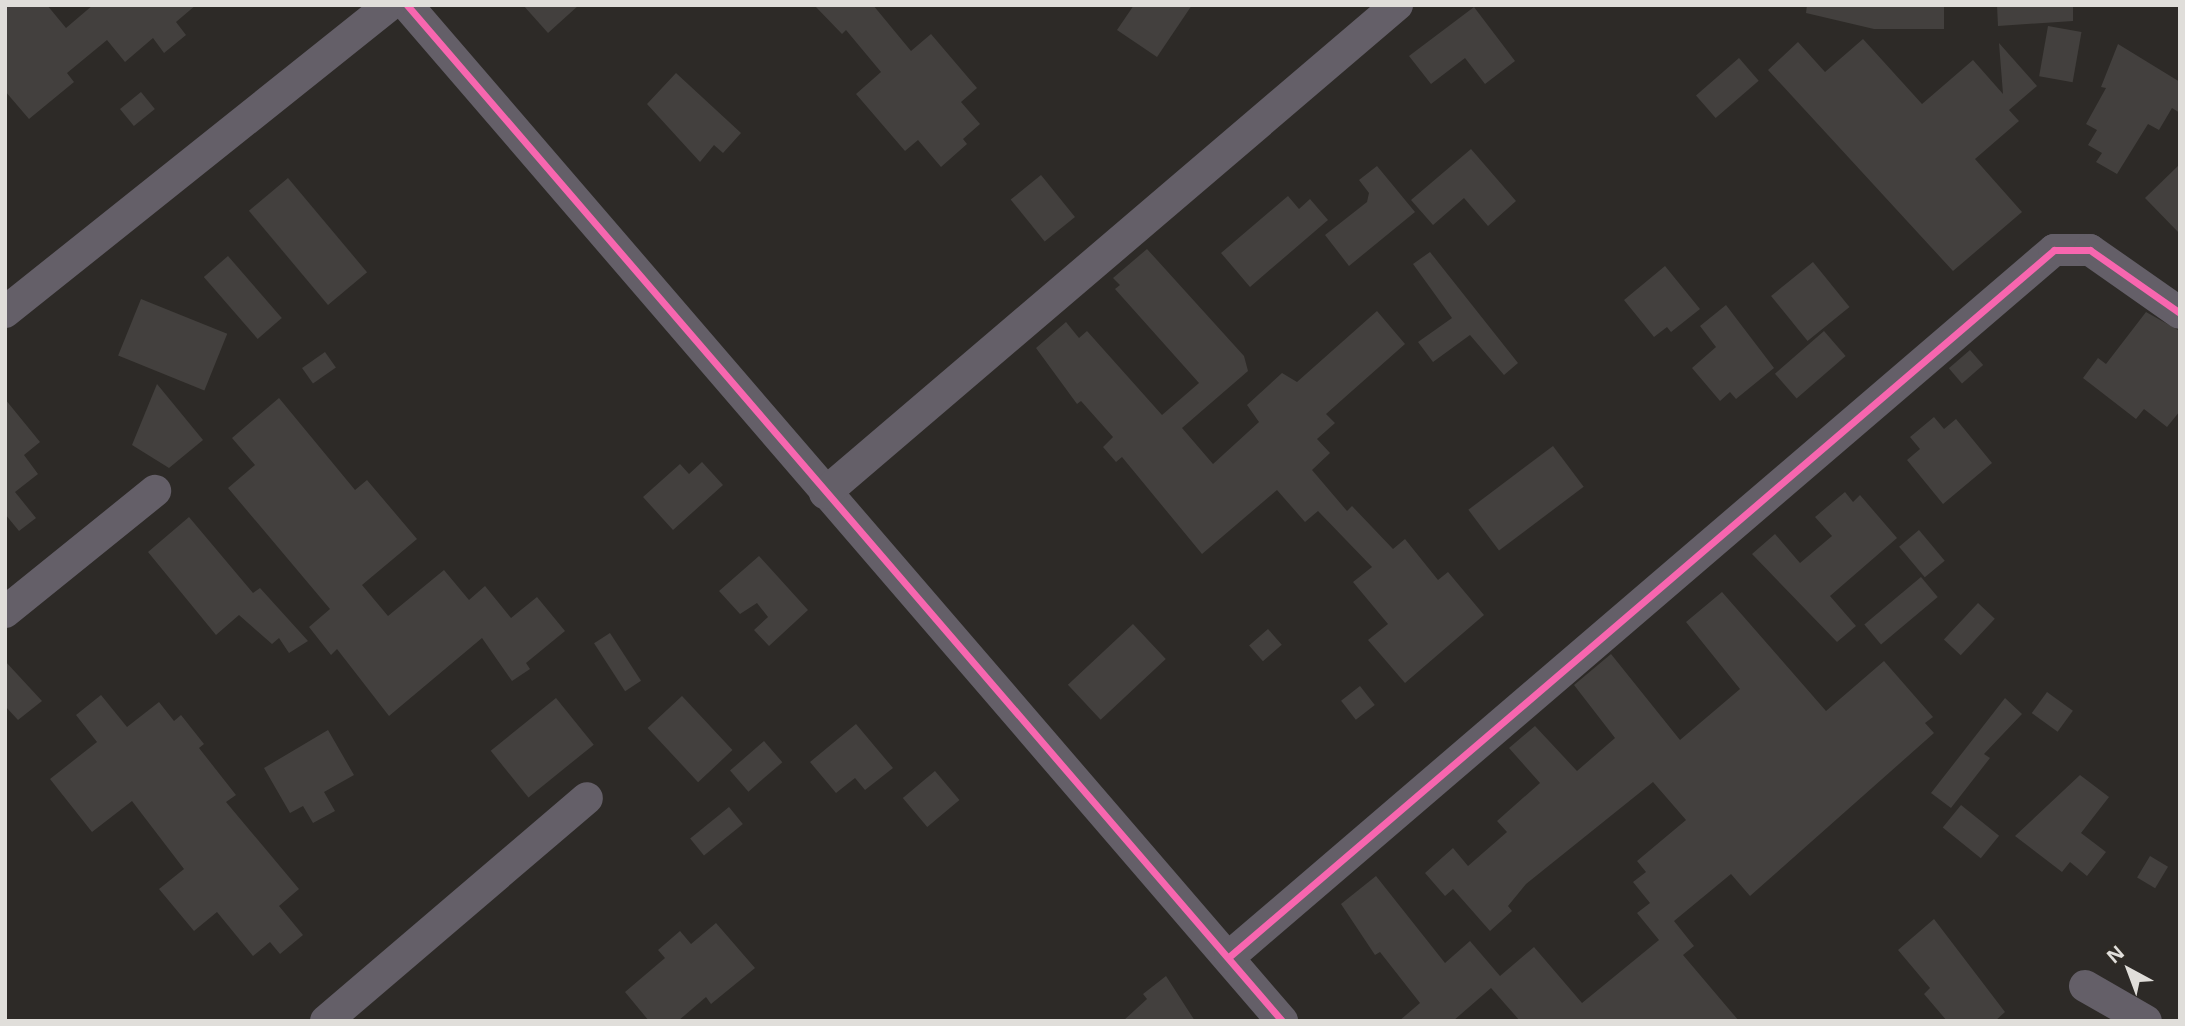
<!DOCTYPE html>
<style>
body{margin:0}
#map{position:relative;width:2185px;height:1026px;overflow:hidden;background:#2d2a27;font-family:"Open Sans",sans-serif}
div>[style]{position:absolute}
.building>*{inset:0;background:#43403e;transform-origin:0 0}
.minor>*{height:32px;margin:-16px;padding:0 16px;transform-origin:16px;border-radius:16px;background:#645f68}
.cycleway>*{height:7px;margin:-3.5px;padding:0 3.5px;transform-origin:3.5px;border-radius:3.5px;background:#f766af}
span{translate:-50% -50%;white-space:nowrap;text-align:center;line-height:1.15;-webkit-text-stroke:5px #2f2b25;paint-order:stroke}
.frame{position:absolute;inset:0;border:7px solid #e0deda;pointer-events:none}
.north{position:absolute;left:2094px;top:935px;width:70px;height:70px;-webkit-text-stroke:5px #2f2b25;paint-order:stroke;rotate:319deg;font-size:19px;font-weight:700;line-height:28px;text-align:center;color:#e0deda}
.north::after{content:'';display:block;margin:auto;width:24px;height:32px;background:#e0deda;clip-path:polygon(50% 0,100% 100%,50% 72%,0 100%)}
</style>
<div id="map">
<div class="building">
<div style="clip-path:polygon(5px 5px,47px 5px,66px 28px,93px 5px,196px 5px,176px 22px,186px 35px,164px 53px,153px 38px,125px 62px,107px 40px,67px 73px,74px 82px,29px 119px,5px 91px)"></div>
<div style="clip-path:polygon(523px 5px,579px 5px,548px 33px)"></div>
<div style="clip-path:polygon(814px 5px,873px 5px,911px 51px,931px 34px,977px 88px,961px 102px,980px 124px,963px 139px,967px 144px,941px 167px,918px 140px,905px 151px,856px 94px,881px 72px,846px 30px,842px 34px)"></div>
<div style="clip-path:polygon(1134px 5px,1192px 5px,1157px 57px,1117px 30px)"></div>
<div style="clip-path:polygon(1807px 5px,1944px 5px,1944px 29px,1874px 29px,1806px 13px)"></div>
<div style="clip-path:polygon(1997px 5px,2073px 5px,2073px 21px,1998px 26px)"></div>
<div style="clip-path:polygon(1474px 7px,1515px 61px,1485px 84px,1465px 58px,1431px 84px,1409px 56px)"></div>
<div style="left:2048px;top:26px;width:34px;height:51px;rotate:10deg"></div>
<div style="clip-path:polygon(1863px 39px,1922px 104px,1973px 60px,2003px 94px,1999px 43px,2037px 86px,2009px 110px,2019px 121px,1975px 159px,2022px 212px,1953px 271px,1768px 70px,1798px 42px,1825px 72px)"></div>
<div style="clip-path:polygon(2118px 44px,2180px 82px,2180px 113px,2172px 108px,2159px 130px,2148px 124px,2117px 174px,2096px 162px,2102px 153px,2088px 145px,2097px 130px,2086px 124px,2106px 88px,2101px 87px)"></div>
<div style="left:1739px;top:58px;width:30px;height:57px;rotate:49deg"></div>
<div style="clip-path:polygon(676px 73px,741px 133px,723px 153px,714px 145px,700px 162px,647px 104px)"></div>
<div style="left:141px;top:92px;width:22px;height:27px;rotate:51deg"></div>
<div style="clip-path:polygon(1471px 149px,1516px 201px,1488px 226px,1464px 198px,1433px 225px,1411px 200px)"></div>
<div style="clip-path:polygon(2180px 164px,2180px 234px,2145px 198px)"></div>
<div style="clip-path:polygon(1377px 166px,1415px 212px,1349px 266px,1325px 235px,1367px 202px,1369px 193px,1359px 180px)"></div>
<div style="left:1041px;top:175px;width:54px;height:39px;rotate:51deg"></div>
<div style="left:288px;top:178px;width:123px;height:51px;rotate:50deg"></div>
<div style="clip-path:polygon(1288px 196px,1299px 209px,1310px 199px,1328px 220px,1250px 287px,1221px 253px)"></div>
<div style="clip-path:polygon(1147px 249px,1244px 356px,1248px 371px,1182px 428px,1213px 464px,1259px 422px,1247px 405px,1282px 373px,1297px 382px,1377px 311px,1405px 344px,1326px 414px,1335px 423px,1317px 439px,1330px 453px,1312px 470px,1347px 511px,1352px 506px,1393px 549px,1405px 539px,1438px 580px,1448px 572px,1484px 615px,1405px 683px,1368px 640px,1388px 624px,1353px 582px,1372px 567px,1318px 511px,1305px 522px,1277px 490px,1202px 554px,1122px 457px,1116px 462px,1103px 447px,1113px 437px,1081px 401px,1077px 404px,1036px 348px,1066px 322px,1079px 338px,1087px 331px,1162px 415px,1199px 383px,1115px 289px,1120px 285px,1113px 278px)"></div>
<div style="clip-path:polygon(1430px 252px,1518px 363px,1504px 375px,1470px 335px,1433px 362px,1418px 342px,1452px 318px,1413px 264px)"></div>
<div style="left:228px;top:256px;width:82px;height:32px;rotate:49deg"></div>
<div style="left:1813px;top:262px;width:58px;height:54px;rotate:51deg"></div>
<div style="clip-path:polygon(1665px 266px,1700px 309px,1671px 332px,1667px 327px,1654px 337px,1624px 300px)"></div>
<div style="left:141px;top:299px;width:93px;height:61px;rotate:22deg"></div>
<div style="clip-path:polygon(1726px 305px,1774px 368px,1736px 399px,1730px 392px,1720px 401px,1692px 368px,1716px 347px,1700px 326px)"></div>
<div style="clip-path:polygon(2146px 312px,2180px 331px,2180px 411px,2167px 427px,2144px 409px,2136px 419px,2083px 378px,2098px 358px,2106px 364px)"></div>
<div style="left:1824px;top:331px;width:33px;height:65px;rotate:49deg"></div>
<div style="left:1970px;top:350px;width:20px;height:28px;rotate:49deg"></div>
<div style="left:325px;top:352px;width:19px;height:28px;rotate:55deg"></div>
<div style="clip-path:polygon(157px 384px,203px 440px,169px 468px,132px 445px)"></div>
<div style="clip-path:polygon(279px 398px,355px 490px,367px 480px,417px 539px,362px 585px,388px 616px,444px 570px,469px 600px,485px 586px,511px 618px,537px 597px,565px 631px,526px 663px,530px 669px,512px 681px,482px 638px,389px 716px,337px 649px,331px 655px,309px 627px,330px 609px,228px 488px,255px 465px,232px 438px)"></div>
<div style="clip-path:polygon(5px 399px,40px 442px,24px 455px,38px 474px,15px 492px,36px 518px,19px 531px,5px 514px)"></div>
<div style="clip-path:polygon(1934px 417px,1944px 429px,1956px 419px,1992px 463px,1943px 504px,1907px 460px,1920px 449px,1910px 437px)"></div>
<div style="left:1553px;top:446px;width:51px;height:106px;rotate:53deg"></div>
<div style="clip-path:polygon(702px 462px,723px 485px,673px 530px,643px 497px,680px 464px,689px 474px)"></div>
<div style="clip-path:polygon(1845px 492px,1853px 502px,1860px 495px,1897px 538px,1830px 596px,1856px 626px,1837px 642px,1752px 554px,1775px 534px,1800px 563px,1832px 536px,1815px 517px)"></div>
<div style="clip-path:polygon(189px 517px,253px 593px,260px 588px,308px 641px,289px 653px,279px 638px,272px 644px,239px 615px,216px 635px,148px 552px)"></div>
<div style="left:1919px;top:530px;width:40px;height:26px;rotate:50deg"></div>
<div style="clip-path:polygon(759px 556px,808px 610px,769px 646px,754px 630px,768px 617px,757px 603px,740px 614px,719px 591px)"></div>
<div style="left:1921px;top:577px;width:26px;height:74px;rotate:50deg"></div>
<div style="clip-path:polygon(1722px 592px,1826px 711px,1884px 661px,1933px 717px,1925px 723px,1934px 733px,1750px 896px,1731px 874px,1674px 921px,1694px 946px,1683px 955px,1739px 1021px,1520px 1021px,1491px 988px,1453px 1021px,1399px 1021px,1420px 1003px,1380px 952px,1375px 955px,1341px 904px,1376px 876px,1445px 963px,1470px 941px,1500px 976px,1534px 947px,1582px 1003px,1659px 940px,1637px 913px,1650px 903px,1633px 882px,1646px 872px,1637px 861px,1686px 820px,1653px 782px,1526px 884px,1508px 906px,1512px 911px,1490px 931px,1453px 889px,1445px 896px,1425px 873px,1453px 848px,1468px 866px,1507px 832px,1497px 821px,1540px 783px,1509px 748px,1535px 726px,1577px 771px,1615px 738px,1574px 685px,1611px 654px,1680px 740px,1740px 689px,1686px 622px)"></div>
<div style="left:1978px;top:603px;width:23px;height:50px;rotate:43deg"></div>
<div style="left:1133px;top:624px;width:48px;height:89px;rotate:47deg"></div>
<div style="left:1268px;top:629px;width:21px;height:25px;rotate:49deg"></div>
<div style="left:610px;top:633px;width:57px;height:19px;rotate:57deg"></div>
<div style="clip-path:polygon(5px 661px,42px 701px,18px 720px,5px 706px)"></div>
<div style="left:1360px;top:686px;width:24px;height:24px;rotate:52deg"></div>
<div style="left:2047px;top:692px;width:32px;height:26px;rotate:36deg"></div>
<div style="clip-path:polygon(101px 695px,127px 727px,159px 702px,174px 721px,181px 715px,204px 744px,199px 748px,236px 795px,226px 802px,299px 889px,279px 906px,303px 935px,280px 954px,270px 942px,253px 956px,217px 912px,194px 931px,159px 889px,184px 869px,132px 801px,92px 832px,50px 779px,97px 742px,76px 715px)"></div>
<div style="left:682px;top:696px;width:74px;height:47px;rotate:47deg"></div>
<div style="left:556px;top:698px;width:60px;height:84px;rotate:51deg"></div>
<div style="clip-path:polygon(2005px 698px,2022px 714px,1984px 754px,1990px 758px,1951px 808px,1931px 793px)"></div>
<div style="clip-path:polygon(856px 724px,893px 768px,865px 790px,855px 778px,836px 793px,810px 762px)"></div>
<div style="clip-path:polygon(328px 730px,354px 775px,324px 792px,335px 811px,313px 823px,303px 806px,290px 813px,264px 768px)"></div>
<div style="left:764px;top:741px;width:28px;height:45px;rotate:49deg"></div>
<div style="left:935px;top:771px;width:38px;height:42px;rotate:50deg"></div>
<div style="clip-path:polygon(2080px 775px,2109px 797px,2081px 833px,2106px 852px,2087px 876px,2070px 862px,2062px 872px,2015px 836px)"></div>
<div style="left:1961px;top:805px;width:49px;height:29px;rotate:39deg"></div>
<div style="left:729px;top:807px;width:22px;height:50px;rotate:51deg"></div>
<div style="left:2150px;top:856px;width:21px;height:25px;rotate:31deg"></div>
<div style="clip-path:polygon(1934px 919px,2005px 1012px,1995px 1021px,1947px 1021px,1924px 994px,1930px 988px,1898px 950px)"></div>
<div style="clip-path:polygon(716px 923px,755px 968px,711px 1004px,706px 997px,678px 1021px,649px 1021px,625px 992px,665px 958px,658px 950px,680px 931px,691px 944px)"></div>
<div style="clip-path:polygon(1166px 976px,1195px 1021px,1123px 1021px,1147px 999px,1143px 994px)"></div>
</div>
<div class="minor">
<div style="left:407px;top:5px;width:1341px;rotate:49.26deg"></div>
<div style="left:5px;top:312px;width:492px;rotate:-38.6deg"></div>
<div style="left:825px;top:493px;width:752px;rotate:-40.47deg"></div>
<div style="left:5px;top:612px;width:193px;rotate:-38.9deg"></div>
<div style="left:1230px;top:956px;width:1085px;rotate:-40.59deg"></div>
<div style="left:2054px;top:250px;width:36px"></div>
<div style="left:2090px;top:250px;width:110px;rotate:35deg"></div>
<div style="left:2085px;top:986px;width:70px;rotate:29.8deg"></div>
<div style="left:326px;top:1021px;width:343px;rotate:-40.5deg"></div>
</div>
<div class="cycleway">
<div style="left:407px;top:5px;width:1341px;rotate:49.26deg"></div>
<div style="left:1230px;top:956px;width:1085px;rotate:-40.59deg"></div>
<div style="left:2054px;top:250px;width:36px"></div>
<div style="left:2090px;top:250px;width:110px;rotate:35deg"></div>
</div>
<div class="frame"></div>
<div class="north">N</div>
</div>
